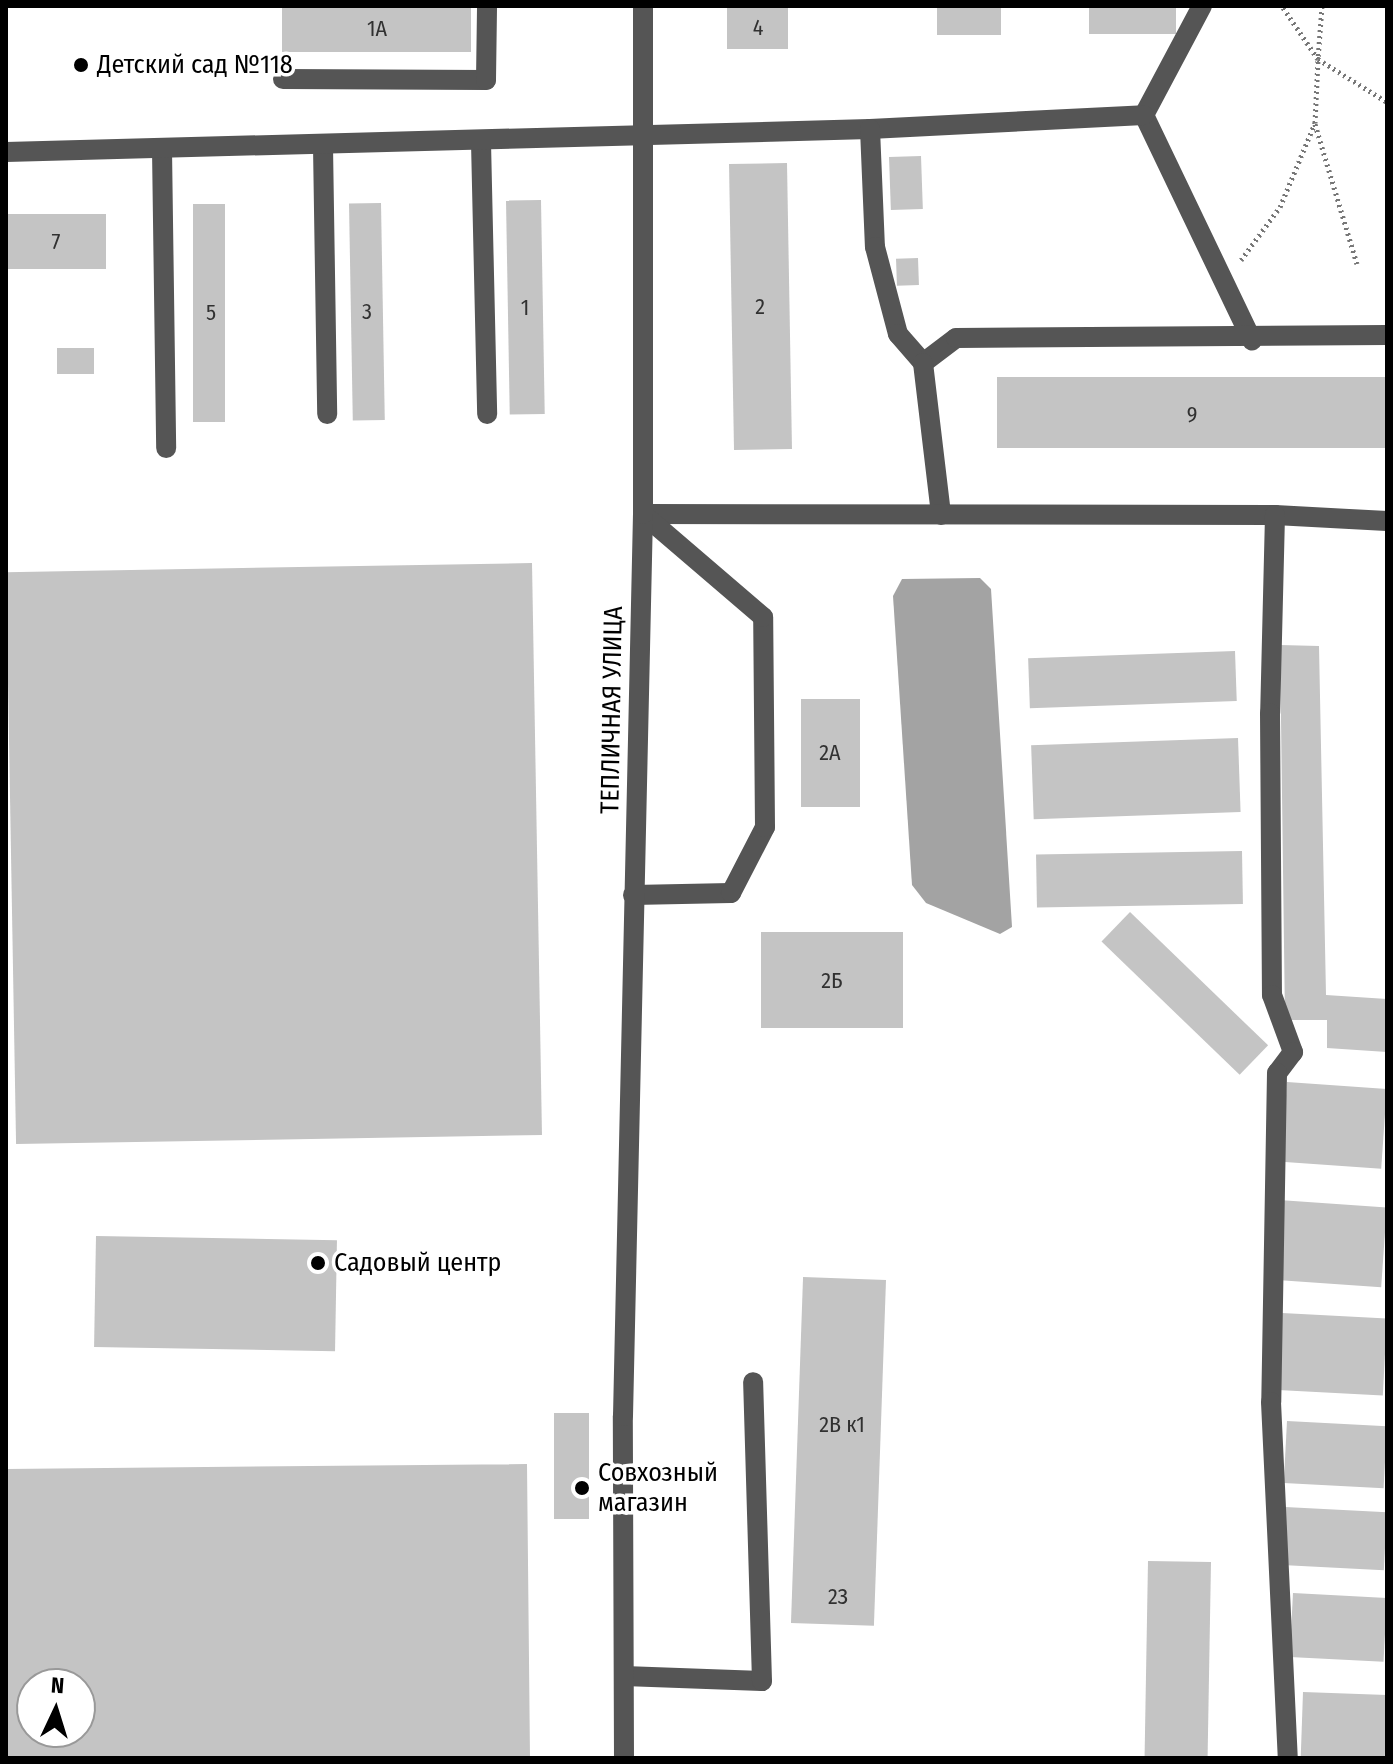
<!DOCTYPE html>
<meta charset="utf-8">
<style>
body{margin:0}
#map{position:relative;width:1393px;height:1764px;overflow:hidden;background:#fff;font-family:"Fira Sans Condensed",sans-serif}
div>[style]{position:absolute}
.water>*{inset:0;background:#a3a3a3}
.building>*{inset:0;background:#c4c4c4;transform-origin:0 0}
.path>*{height:5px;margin-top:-2.5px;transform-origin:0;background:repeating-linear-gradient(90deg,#777 0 2px,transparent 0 6px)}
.minor>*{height:20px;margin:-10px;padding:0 10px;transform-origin:10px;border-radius:10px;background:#555}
.dots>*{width:22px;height:22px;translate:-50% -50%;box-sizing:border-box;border:4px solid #fff;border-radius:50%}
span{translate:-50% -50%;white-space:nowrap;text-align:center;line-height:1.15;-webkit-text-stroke:7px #fff;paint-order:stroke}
.number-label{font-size:22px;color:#313131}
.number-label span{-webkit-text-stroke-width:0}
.poi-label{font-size:26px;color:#000}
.left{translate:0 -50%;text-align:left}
.street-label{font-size:26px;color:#000}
.frame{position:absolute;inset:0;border:8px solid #000;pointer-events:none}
.north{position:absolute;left:16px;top:1668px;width:80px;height:80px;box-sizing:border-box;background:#fff;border:2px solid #999;border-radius:50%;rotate:4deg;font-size:22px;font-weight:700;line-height:32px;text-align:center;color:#000}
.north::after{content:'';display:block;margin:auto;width:28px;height:36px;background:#000;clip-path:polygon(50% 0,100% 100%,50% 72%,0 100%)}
</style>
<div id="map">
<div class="water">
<div style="clip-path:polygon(980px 578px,991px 589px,1012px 927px,1000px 934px,926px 903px,912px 885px,893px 596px,902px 579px)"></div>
</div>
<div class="building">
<div style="left:282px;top:6px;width:189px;height:46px"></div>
<div style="left:727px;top:6px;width:61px;height:43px"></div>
<div style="left:937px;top:6px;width:64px;height:29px"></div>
<div style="left:1089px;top:6px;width:87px;height:28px"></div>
<div style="left:921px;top:156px;width:53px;height:32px;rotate:88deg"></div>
<div style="left:787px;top:163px;width:286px;height:58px;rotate:89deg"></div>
<div style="left:541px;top:200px;width:214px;height:35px;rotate:89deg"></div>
<div style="left:381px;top:203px;width:217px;height:32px;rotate:89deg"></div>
<div style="left:193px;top:204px;width:32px;height:218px"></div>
<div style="left:6px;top:214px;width:100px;height:55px"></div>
<div style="left:918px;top:258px;width:27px;height:22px;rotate:88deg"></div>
<div style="left:57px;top:348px;width:37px;height:26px"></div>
<div style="left:1387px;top:377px;width:71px;height:390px;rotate:90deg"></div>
<div style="left:532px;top:563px;width:572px;height:526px;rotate:89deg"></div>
<div style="clip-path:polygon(1280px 645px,1319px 646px,1326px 995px,1387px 999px,1387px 1052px,1327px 1048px,1327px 1020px,1285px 1020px)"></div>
<div style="left:1235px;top:651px;width:50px;height:207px;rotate:88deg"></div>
<div style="left:801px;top:699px;width:59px;height:108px"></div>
<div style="left:1238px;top:738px;width:74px;height:207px;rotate:88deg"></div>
<div style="left:1242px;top:851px;width:53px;height:206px;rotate:89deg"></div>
<div style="left:1130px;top:912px;width:192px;height:41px;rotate:44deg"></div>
<div style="left:761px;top:932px;width:142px;height:96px"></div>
<div style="left:1287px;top:1082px;width:100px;height:80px;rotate:4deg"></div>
<div style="left:1279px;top:1200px;width:108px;height:80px;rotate:4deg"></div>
<div style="left:96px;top:1236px;width:241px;height:111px;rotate:1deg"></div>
<div style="left:886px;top:1280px;width:346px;height:83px;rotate:92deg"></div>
<div style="left:1282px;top:1313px;width:105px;height:77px;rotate:3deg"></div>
<div style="left:554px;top:1413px;width:35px;height:106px"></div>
<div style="left:1287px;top:1421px;width:100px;height:62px;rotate:3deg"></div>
<div style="clip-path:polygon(evenodd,527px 1464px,530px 1758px,6px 1758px,6px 1469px,527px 1464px,32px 1684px,80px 1684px,80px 1732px,32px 1732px,32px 1684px)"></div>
<div style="left:1285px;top:1507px;width:102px;height:58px;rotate:3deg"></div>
<div style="left:1148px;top:1561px;width:63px;height:197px;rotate:1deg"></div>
<div style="left:1293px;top:1593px;width:94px;height:64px;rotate:3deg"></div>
<div style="left:1303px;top:1692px;width:84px;height:64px;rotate:2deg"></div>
</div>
<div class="path">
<div style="left:1322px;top:6px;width:53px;rotate:94.3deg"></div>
<div style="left:1318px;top:59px;width:81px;rotate:31.9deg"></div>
<div style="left:1315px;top:124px;width:146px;rotate:73.3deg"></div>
<div style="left:1241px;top:260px;width:66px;rotate:-53.7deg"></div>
<div style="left:1280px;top:207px;width:91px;rotate:-67.4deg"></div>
<div style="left:1315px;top:123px;width:64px;rotate:-87.3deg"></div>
<div style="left:1318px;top:59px;width:64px;rotate:-124.2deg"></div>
</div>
<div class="minor">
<div style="left:283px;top:79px;width:203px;rotate:0.3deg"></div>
<div style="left:486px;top:80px;width:74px;rotate:-89.2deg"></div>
<div style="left:1144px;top:115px;width:250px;rotate:64.4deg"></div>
<div style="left:1144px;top:115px;width:123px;rotate:-62deg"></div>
<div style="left:870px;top:129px;width:274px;rotate:-2.9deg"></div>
<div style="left:481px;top:142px;width:272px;rotate:88.7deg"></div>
<div style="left:323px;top:146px;width:268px;rotate:89.1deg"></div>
<div style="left:162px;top:149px;width:299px;rotate:89.2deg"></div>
<div style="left:6px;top:152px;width:864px;rotate:-1.52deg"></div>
<div style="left:870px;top:129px;width:118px;rotate:87.6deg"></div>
<div style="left:875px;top:247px;width:90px;rotate:75.2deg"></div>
<div style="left:898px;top:334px;width:38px;rotate:49deg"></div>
<div style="left:923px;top:363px;width:41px;rotate:-37.1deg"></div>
<div style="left:956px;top:338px;width:431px;rotate:-0.4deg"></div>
<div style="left:923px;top:363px;width:153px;rotate:83.2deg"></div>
<div style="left:643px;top:514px;width:632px;rotate:0.09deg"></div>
<div style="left:1275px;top:515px;width:112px;rotate:3.1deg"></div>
<div style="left:1275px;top:515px;width:198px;rotate:91.4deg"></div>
<div style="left:1270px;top:713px;width:282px;rotate:89.6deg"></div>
<div style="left:1272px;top:995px;width:61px;rotate:69.8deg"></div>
<div style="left:1293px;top:1052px;width:26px;rotate:127deg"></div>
<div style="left:1277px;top:1073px;width:329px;rotate:91deg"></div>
<div style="left:1271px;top:1402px;width:356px;rotate:87.3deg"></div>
<div style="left:633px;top:895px;width:98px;rotate:-1.2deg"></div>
<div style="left:731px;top:893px;width:74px;rotate:-62.7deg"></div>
<div style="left:765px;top:827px;width:210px;rotate:-90.5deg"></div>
<div style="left:763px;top:617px;width:158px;rotate:-139.4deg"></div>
<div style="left:624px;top:1676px;width:138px;rotate:2.1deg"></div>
<div style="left:762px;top:1681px;width:299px;rotate:-91.7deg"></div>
<div style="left:624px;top:1758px;width:342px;rotate:-90.2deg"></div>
<div style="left:623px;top:1416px;width:902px;rotate:-88.73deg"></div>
<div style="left:643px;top:514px;width:508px;rotate:-90deg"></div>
</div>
<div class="dots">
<div style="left:81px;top:65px;background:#000"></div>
<div style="left:318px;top:1263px;background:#000"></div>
<div style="left:582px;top:1488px;background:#000"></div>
</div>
<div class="number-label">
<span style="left:758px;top:28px">4</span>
<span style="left:377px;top:29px">1А</span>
<span style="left:56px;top:242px">7</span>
<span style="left:760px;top:307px">2</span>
<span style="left:525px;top:308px">1</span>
<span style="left:367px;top:312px">3</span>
<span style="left:211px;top:313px">5</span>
<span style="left:1192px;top:415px">9</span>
<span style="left:830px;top:753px">2А</span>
<span style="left:832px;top:981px">2Б</span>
<span style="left:842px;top:1425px">2В к1</span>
<span style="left:838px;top:1597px">2З</span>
</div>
<div class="poi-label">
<span class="left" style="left:97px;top:65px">Детский сад №118</span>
<span class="left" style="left:334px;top:1263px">Садовый центр</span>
<span class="left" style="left:598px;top:1488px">Совхозный<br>магазин</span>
</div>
<div class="street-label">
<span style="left:612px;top:710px;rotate:-89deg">ТЕПЛИЧНАЯ УЛИЦА</span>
</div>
<div class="frame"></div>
<div class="north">N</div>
</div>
